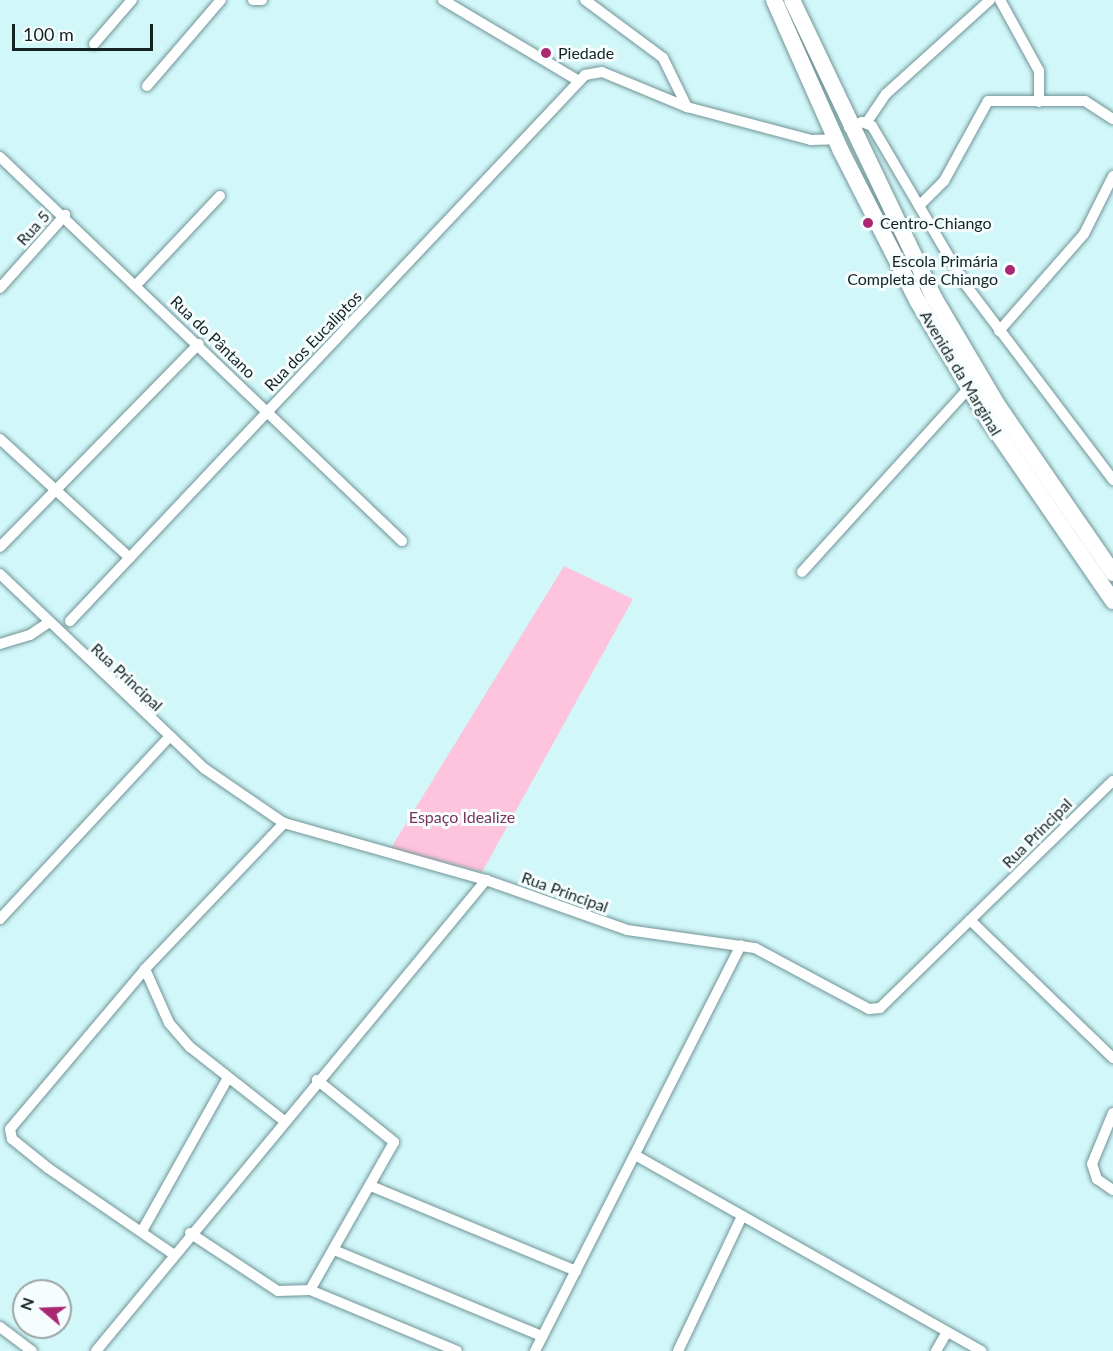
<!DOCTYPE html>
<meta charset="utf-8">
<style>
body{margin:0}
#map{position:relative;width:1113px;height:1351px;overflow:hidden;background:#d1f7f9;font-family:Lato,sans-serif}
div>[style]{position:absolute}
.green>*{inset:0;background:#fec3dd}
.roads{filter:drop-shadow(0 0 2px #719496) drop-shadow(0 0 2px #719496)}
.minor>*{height:10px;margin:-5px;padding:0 5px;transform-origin:5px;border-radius:5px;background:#fff}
.primary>*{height:16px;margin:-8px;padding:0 8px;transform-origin:8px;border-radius:8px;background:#fff}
.dots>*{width:16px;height:16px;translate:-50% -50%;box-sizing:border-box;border:3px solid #f6fdfe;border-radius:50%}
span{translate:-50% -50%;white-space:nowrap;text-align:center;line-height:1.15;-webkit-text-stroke:6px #f6fdfe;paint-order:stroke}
.poi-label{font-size:16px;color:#142223}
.left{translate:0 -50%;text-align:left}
.right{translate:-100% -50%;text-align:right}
.street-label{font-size:16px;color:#142223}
.park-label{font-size:16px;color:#7b3559}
.north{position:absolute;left:12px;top:1279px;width:60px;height:60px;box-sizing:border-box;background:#f6fdfe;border:2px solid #9ca5a6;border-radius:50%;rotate:289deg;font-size:16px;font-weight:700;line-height:24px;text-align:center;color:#142223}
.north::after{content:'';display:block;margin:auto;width:21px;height:27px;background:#aa2772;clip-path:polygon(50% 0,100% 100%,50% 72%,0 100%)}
.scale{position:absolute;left:12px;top:24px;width:141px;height:27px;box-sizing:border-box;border:3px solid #142223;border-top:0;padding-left:8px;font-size:18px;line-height:21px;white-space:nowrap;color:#142223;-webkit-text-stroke:4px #f6fdfe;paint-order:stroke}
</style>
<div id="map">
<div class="green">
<div style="clip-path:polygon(564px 566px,633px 599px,482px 872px,391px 848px)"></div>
</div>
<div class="roads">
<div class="minor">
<div style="left:253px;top:0;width:9px"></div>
<div style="left:443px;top:0;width:156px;rotate:30.8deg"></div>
<div style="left:585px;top:0;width:97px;rotate:36.6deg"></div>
<div style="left:663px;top:58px;width:55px;rotate:63.9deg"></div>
<div style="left:1000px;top:0;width:81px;rotate:61.2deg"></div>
<div style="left:1039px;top:71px;width:31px;rotate:90deg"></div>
<div style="left:94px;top:44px;width:58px;rotate:-49.2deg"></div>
<div style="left:147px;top:86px;width:113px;rotate:-49.3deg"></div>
<div style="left:867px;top:122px;width:34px;rotate:-56deg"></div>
<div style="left:886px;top:94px;width:140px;rotate:-42.1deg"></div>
<div style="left:849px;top:128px;width:14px;rotate:-25deg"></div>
<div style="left:862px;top:122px;width:11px;rotate:22deg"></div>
<div style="left:872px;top:126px;width:183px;rotate:59.5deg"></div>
<div style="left:965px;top:284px;width:246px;rotate:52.9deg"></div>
<div style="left:0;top:157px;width:556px;rotate:43.69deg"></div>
<div style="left:919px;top:206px;width:35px;rotate:-45deg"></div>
<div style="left:944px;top:181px;width:91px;rotate:-61.2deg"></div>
<div style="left:988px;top:101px;width:97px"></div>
<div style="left:1085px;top:101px;width:33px;rotate:33deg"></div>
<div style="left:137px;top:284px;width:121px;rotate:-46.7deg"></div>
<div style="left:0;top:288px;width:98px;rotate:-48.3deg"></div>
<div style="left:999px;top:331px;width:129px;rotate:-48.8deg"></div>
<div style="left:1084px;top:234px;width:65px;rotate:-63.4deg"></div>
<div style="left:0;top:439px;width:176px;rotate:42.5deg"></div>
<div style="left:0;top:547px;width:284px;rotate:-45.6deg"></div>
<div style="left:802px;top:572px;width:248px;rotate:-47.8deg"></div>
<div style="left:0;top:574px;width:283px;rotate:43.6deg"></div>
<div style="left:205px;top:769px;width:96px;rotate:34.4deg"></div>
<div style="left:284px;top:823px;width:210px;rotate:15.8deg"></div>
<div style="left:486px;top:880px;width:150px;rotate:19.5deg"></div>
<div style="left:627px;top:930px;width:129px;rotate:8deg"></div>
<div style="left:755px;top:948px;width:129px;rotate:28.2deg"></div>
<div style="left:869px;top:1009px;width:11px;rotate:-5deg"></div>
<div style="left:880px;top:1008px;width:325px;rotate:-44.3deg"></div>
<div style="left:70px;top:621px;width:751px;rotate:-46.67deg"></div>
<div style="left:585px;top:75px;width:17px;rotate:-10deg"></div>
<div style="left:602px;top:72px;width:92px;rotate:22.4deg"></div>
<div style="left:687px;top:107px;width:128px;rotate:14.9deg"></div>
<div style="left:811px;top:140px;width:24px;rotate:-2deg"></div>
<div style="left:0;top:644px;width:31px;rotate:-17deg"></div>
<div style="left:30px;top:635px;width:23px;rotate:-34deg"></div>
<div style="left:0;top:919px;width:248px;rotate:-47.1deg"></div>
<div style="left:970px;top:920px;width:199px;rotate:44deg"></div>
<div style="left:145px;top:969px;width:59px;rotate:66deg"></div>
<div style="left:169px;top:1023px;width:32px;rotate:49deg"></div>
<div style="left:190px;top:1047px;width:118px;rotate:38.1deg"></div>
<div style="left:1113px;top:1113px;width:55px;rotate:112.4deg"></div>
<div style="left:1092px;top:1164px;width:16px;rotate:72deg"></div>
<div style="left:1097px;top:1179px;width:19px;rotate:35deg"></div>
<div style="left:635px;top:1155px;width:398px;rotate:29.5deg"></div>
<div style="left:371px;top:1186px;width:222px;rotate:22.5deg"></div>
<div style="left:142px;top:1231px;width:176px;rotate:-60.7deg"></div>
<div style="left:190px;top:1233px;width:105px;rotate:33.4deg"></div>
<div style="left:278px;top:1291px;width:32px;rotate:-2deg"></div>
<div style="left:310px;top:1290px;width:159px;rotate:22.5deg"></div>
<div style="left:334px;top:1250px;width:225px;rotate:22.5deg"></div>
<div style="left:173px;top:1254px;width:152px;rotate:-145.5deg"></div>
<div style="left:48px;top:1168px;width:46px;rotate:-141.1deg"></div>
<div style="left:12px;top:1139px;width:10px;rotate:-101deg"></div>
<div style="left:10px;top:1129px;width:209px;rotate:-49.8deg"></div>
<div style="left:145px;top:969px;width:202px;rotate:-46.4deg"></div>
<div style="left:310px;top:1290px;width:170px;rotate:-60.4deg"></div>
<div style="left:394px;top:1142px;width:99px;rotate:-141.2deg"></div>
<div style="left:0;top:1327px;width:40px;rotate:37deg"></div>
<div style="left:96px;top:1351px;width:612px;rotate:-50.37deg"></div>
<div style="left:535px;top:1351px;width:455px;rotate:-63.1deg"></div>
<div style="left:678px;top:1351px;width:149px;rotate:-64.6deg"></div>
<div style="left:936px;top:1351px;width:22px;rotate:-60deg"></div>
</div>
<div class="primary">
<div style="left:774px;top:0;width:165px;rotate:66.1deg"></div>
<div style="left:841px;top:151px;width:169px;rotate:63deg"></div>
<div style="left:918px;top:302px;width:136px;rotate:59.1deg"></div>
<div style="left:988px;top:419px;width:221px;rotate:55.5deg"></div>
<div style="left:792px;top:0;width:328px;rotate:64.5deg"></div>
<div style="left:933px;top:296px;width:128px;rotate:59.4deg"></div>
<div style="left:998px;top:406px;width:203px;rotate:55.4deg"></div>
</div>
</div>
<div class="dots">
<div style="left:546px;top:53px;background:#aa2772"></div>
<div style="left:868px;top:223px;background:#aa2772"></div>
<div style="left:1010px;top:270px;background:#aa2772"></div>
</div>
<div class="poi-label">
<span class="left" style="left:558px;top:53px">Piedade</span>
<span class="left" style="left:880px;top:223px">Centro-Chiango</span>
<span class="right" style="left:998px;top:270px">Escola Primária<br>Completa de Chiango</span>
</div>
<div class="street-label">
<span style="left:33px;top:228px;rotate:-48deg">Rua 5</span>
<span style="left:213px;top:337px;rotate:44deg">Rua do Pântano</span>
<span style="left:313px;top:341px;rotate:-46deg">Rua dos Eucaliptos</span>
<span style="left:961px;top:373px;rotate:59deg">Avenida da Marginal</span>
<span style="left:127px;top:677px;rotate:43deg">Rua Principal</span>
<span style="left:1037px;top:833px;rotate:-45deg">Rua Principal</span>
<span style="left:565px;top:892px;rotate:20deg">Rua Principal</span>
</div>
<div class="park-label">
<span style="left:462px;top:817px">Espaço Idealize</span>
</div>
<div class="north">N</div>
<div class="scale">100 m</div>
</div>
